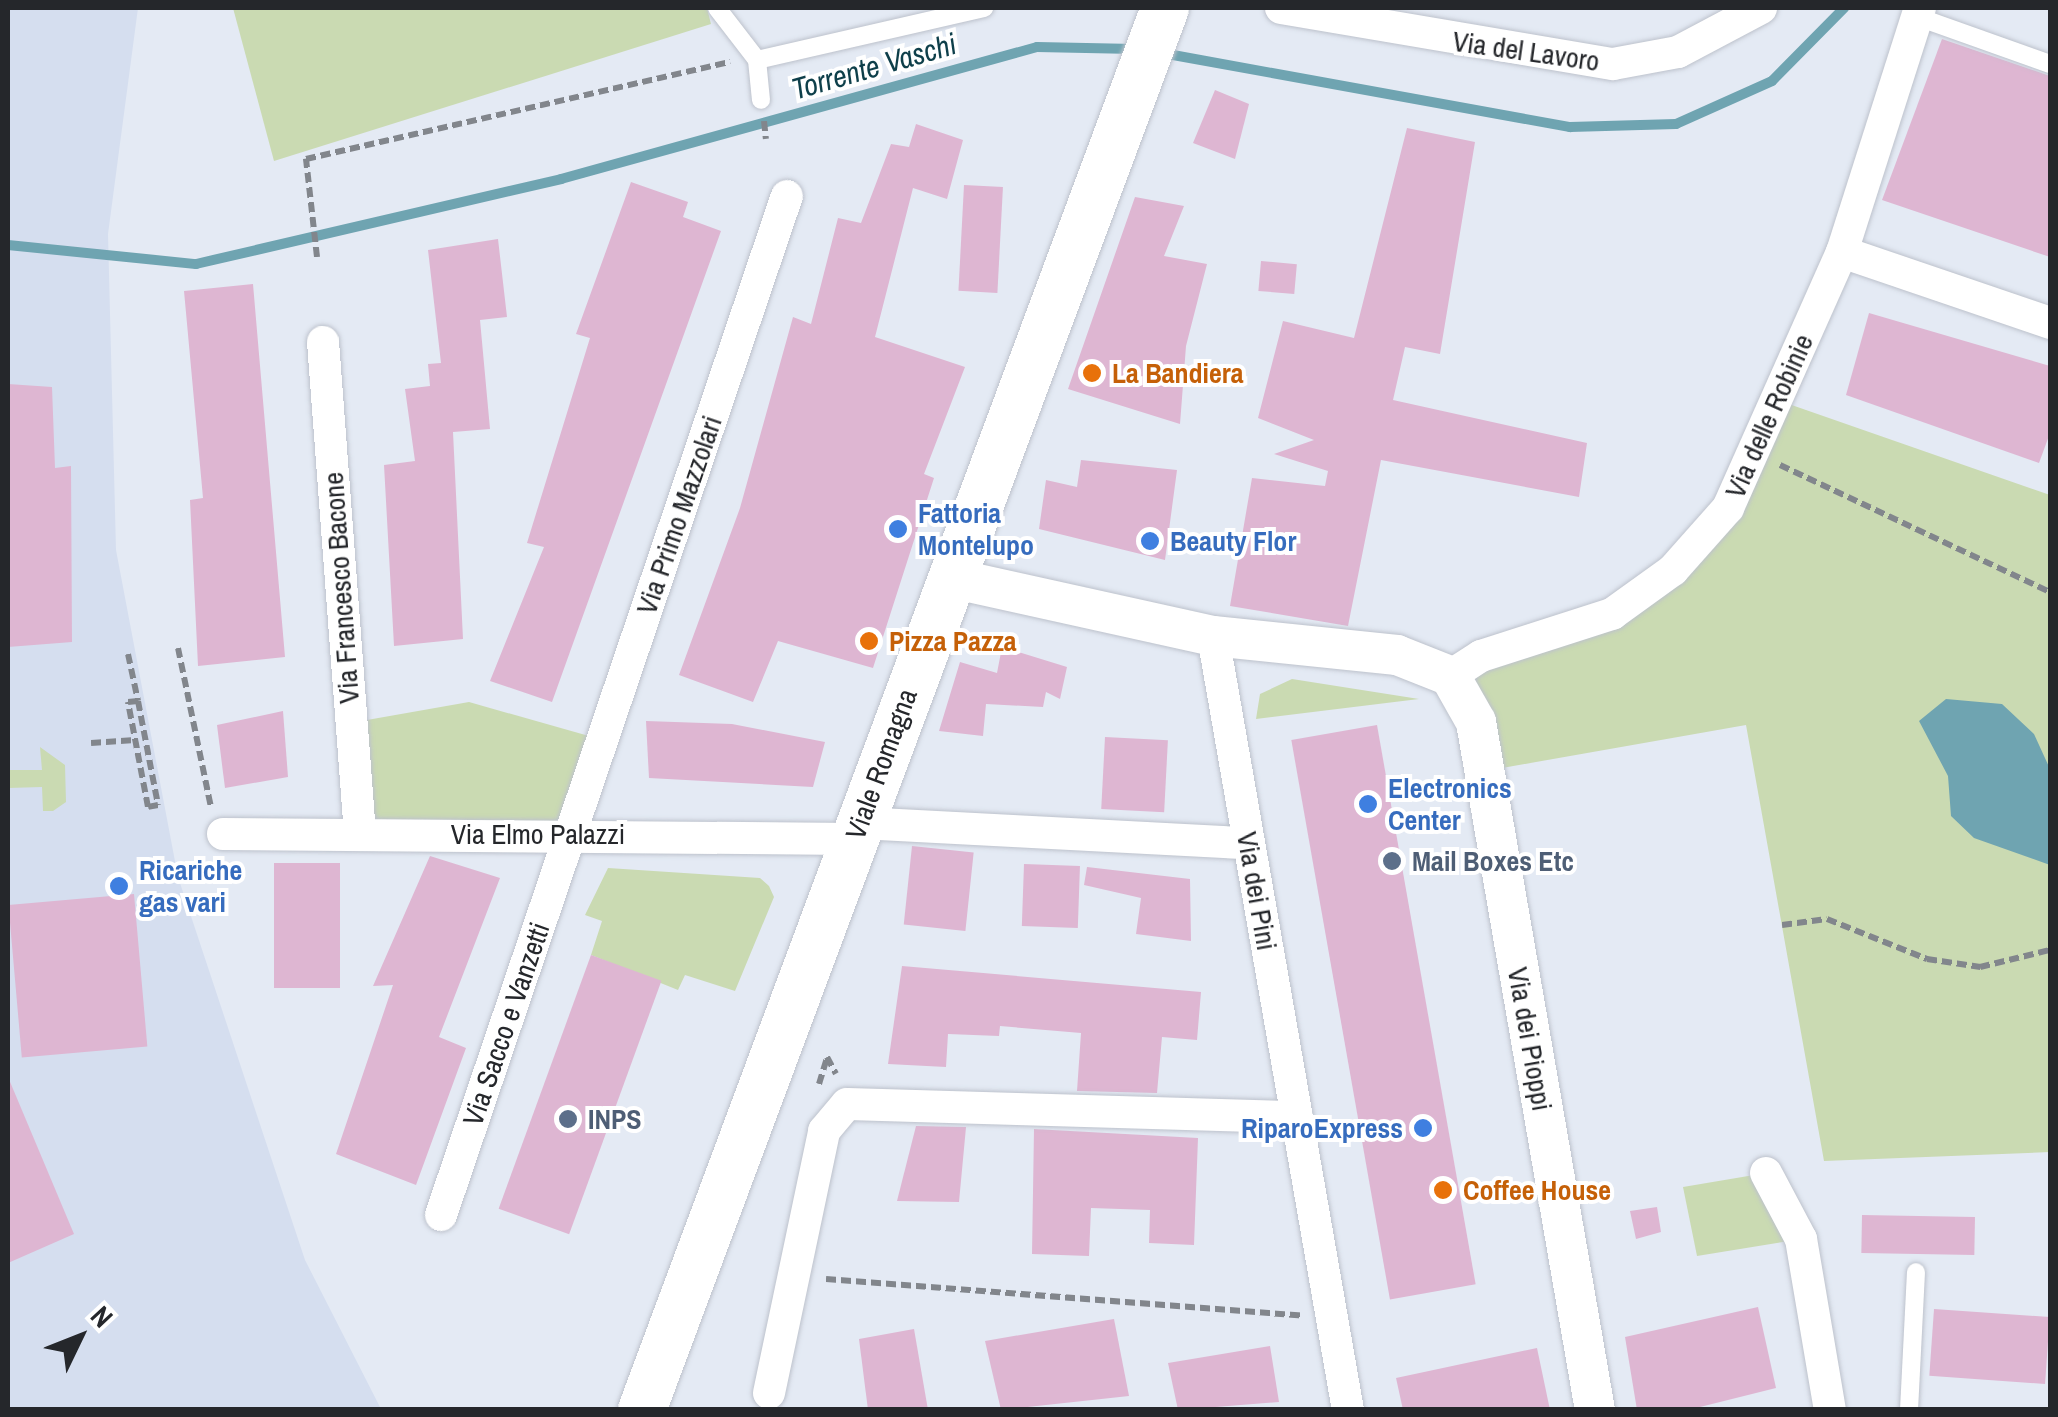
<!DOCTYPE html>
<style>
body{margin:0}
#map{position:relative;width:2058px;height:1417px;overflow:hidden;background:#e4eaf4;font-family:"Archivo Narrow",sans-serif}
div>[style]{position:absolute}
.built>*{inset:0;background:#d5deef}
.green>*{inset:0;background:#cadab2}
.water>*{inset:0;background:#6fa4b1}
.stream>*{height:10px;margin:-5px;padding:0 5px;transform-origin:5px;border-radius:5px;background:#6fa4b1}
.building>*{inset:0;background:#deb6d2;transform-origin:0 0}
.path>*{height:6px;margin-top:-3px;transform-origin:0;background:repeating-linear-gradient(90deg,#82868c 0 10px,transparent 0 15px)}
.roads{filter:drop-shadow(0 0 2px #bdc2cc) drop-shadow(0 0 2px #bdc2cc)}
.service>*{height:18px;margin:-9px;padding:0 9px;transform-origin:9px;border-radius:9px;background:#fff}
.minor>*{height:32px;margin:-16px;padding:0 16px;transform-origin:16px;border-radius:16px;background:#fff}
.tertiary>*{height:40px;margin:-20px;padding:0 20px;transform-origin:20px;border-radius:20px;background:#fff}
.secondary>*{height:48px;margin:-24px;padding:0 24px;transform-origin:24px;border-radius:24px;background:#fff}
.dots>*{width:28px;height:28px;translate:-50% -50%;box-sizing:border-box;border:5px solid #fff;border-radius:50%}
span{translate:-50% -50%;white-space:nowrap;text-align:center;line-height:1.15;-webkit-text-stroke:8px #fff;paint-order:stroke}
.street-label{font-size:28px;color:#25272b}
.food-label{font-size:28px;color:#c56008;font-weight:700}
.left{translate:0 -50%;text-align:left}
.shop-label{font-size:28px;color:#366cbe;font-weight:700}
.right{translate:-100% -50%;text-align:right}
.service-label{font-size:28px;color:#4e5e75;font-weight:700}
.water-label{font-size:30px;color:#0e3f4a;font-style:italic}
.frame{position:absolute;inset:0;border:10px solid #25272b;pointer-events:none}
.north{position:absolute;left:30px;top:1287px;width:100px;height:100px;-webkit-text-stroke:8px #fff;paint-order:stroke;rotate:47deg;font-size:28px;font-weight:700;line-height:40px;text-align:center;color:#25272b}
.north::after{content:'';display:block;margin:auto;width:35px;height:45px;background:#25272b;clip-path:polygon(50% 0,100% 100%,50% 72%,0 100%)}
</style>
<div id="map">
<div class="built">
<div style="clip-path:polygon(8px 8px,138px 8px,108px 234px,116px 550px,178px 877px,305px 1260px,381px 1409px,8px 1410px)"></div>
</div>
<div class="green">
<div style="clip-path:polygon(233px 8px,707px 8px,711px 24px,274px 161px)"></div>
<div style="clip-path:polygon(1777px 400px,2050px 495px,2050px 1152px,1824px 1161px,1746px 725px,1485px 771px,1467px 698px,1481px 656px,1673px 570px)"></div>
<div style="clip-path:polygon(1292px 679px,1419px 699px,1256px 719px,1260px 694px)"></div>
<div style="clip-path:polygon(469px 702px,603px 740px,572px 833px,360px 834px,350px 723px)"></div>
<div style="clip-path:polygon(40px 747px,65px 765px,66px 802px,53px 811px,43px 811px,42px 787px,8px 788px,8px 770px,42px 770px)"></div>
<div style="clip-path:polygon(608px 868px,760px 878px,769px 886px,774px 897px,735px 991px,685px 975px,678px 990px,591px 955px,602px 921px,585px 915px)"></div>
<div style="clip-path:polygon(1766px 1173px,1801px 1239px,1697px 1256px,1683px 1187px)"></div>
</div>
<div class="water">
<div style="clip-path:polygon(1946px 699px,2002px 704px,2034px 734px,2050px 769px,2050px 865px,1974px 838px,1951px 816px,1948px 776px,1919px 721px)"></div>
</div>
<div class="stream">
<div style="left:1162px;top:53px;width:415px;rotate:10.3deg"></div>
<div style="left:1570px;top:127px;width:106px;rotate:-1.6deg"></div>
<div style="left:1676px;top:124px;width:105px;rotate:-24.1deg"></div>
<div style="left:1772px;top:81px;width:103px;rotate:-45.4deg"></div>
<div style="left:8px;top:245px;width:189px;rotate:5.8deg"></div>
<div style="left:196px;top:264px;width:375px;rotate:-13.1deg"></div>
<div style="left:561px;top:179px;width:494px;rotate:-15.5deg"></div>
<div style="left:1037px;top:47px;width:98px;rotate:1.2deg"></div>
</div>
<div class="building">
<div style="clip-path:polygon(1942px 39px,2050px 76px,2050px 257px,1882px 200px)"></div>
<div style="clip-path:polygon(1215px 90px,1249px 104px,1235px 159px,1193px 143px)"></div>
<div style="clip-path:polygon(916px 124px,963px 140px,947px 199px,913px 188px,875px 337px,965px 367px,924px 474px,934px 478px,873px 668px,778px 641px,753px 702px,679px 675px,740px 508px,793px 317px,811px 324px,838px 218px,861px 223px,891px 144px,909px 147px)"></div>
<div style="clip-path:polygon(1407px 128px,1475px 142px,1440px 354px,1405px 347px,1393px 400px,1587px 443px,1579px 497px,1381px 460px,1348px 626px,1230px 606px,1252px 478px,1325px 486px,1328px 471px,1274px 454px,1314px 440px,1258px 418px,1283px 321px,1354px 338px)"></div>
<div style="clip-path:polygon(631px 182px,688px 202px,683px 217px,721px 231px,552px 702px,490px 681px,544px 547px,527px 543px,590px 338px,576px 334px)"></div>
<div style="left:964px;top:185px;width:39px;height:106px;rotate:3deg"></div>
<div style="clip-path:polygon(1135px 197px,1184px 206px,1164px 256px,1207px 264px,1186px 346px,1180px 424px,1068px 389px)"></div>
<div style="clip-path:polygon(498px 239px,507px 317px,480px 320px,490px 429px,453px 432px,463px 639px,394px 646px,384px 465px,415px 461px,405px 389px,430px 386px,428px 364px,441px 363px,428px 250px)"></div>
<div style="left:1261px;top:261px;width:36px;height:30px;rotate:5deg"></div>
<div style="clip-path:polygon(253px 284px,285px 657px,198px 666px,190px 500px,203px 498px,184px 291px)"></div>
<div style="clip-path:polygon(1869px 313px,2050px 366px,2050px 433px,2039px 463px,1846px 395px)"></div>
<div style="clip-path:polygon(8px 384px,52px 387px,55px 468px,71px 466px,72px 642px,8px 647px)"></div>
<div style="clip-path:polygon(1081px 460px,1177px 470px,1165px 560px,1039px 529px,1046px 480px,1077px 487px)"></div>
<div style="clip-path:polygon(1002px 647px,1067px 667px,1060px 699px,1046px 692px,1043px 707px,986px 704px,983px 736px,939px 731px,960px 662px,997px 673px)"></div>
<div style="clip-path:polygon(283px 711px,288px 777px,225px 788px,217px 725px)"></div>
<div style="clip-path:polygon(646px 721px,732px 724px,825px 742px,813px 787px,649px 778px)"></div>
<div style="left:1377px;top:725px;width:568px;height:87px;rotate:80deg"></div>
<div style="left:1105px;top:737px;width:63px;height:72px;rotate:3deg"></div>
<div style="left:912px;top:846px;width:62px;height:79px;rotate:6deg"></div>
<div style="clip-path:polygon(430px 856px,500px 878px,439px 1037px,466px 1048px,416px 1185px,336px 1154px,393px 985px,373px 986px)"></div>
<div style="left:340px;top:863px;width:125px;height:66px;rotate:90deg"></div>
<div style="left:1024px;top:864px;width:56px;height:62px;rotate:2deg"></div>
<div style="clip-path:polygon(1087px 867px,1190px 879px,1191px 941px,1136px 934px,1141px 898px,1084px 885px)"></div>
<div style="left:134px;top:894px;width:153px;height:126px;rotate:85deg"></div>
<div style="left:591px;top:955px;width:75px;height:270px;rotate:20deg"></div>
<div style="clip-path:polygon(902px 966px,1201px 992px,1197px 1040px,1162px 1037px,1157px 1093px,1077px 1091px,1081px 1033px,1000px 1026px,999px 1036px,948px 1034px,946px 1067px,888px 1064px)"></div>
<div style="clip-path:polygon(8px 1077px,74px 1234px,8px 1263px)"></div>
<div style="clip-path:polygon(916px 1126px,966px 1127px,959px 1202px,897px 1201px)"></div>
<div style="clip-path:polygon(1034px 1129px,1198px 1138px,1194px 1245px,1149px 1243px,1150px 1210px,1091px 1208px,1089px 1256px,1032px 1254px)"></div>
<div style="clip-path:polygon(1657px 1207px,1661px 1232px,1636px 1239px,1630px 1211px)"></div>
<div style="left:1862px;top:1215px;width:113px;height:38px;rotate:1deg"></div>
<div style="clip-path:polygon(1758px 1307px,1776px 1388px,1688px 1410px,1637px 1410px,1625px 1337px)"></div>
<div style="left:1934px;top:1309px;width:116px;height:67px;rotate:4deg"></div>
<div style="clip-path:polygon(1114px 1319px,1129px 1396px,1001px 1410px,985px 1341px)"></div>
<div style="clip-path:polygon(914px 1329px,928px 1410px,868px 1410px,859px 1339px)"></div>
<div style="clip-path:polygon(1270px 1346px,1279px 1402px,1178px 1410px,1168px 1363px)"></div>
<div style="clip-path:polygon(1537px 1348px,1550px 1410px,1403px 1410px,1396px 1378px)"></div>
</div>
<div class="path">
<div style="left:764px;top:121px;width:18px;rotate:84deg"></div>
<div style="left:317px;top:257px;width:99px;rotate:-96.4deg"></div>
<div style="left:306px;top:159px;width:435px;rotate:-12.9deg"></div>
<div style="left:1780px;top:465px;width:298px;rotate:25.2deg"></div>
<div style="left:178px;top:648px;width:163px;rotate:78.3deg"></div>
<div style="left:128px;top:654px;width:48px;rotate:78deg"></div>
<div style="left:138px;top:701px;width:106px;rotate:79.1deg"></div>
<div style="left:158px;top:805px;width:10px;rotate:169deg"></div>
<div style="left:148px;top:807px;width:107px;rotate:-100.8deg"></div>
<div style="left:128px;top:702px;width:10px;rotate:-6deg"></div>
<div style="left:91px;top:743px;width:44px;rotate:-3.9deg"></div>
<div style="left:1782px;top:925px;width:45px;rotate:-7.6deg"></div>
<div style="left:1827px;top:919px;width:108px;rotate:21.8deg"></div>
<div style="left:1927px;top:959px;width:54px;rotate:8.6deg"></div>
<div style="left:1980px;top:967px;width:72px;rotate:-13.7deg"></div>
<div style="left:819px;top:1084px;width:28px;rotate:-73deg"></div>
<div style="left:827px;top:1057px;width:19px;rotate:62deg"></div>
<div style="left:826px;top:1279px;width:477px;rotate:4.4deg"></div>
</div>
<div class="roads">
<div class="service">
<div style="left:717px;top:8px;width:66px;rotate:52.4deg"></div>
<div style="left:757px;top:60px;width:40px;rotate:84.3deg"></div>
<div style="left:1918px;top:17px;width:140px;rotate:19.6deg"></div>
<div style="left:757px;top:60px;width:233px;rotate:-12.9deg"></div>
<div style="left:1909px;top:1410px;width:138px;rotate:-87.1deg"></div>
</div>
<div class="minor">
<div style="left:1281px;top:8px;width:337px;rotate:9.6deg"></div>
<div style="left:1613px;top:64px;width:66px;rotate:-10.5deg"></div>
<div style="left:1678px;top:52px;width:94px;rotate:-27.9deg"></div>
<div style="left:1842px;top:252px;width:220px;rotate:18.8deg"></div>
<div style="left:323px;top:342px;width:493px;rotate:85.7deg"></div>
<div style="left:1213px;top:636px;width:786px;rotate:80.11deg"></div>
<div style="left:1450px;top:676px;width:37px;rotate:-33deg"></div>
<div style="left:1481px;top:656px;width:138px;rotate:-17.8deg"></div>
<div style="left:1612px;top:614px;width:75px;rotate:-35.8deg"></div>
<div style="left:1673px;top:570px;width:83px;rotate:-48.4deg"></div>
<div style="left:1728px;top:508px;width:280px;rotate:-66deg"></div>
<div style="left:1842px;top:252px;width:256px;rotate:-72.3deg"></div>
<div style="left:860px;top:823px;width:389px;rotate:3deg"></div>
<div style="left:223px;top:834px;width:631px;rotate:0.45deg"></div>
<div style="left:1766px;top:1173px;width:75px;rotate:62.1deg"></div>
<div style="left:1801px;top:1239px;width:173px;rotate:80.4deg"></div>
<div style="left:441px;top:1215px;width:1076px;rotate:-71.25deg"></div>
<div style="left:769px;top:1393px;width:268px;rotate:-78.1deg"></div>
<div style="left:824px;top:1131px;width:35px;rotate:-50deg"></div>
<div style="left:847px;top:1104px;width:450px;rotate:1.7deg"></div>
</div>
<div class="tertiary">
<div style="left:951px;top:578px;width:268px;rotate:12.5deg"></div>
<div style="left:1213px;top:636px;width:185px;rotate:5.9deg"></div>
<div style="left:1397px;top:655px;width:57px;rotate:21.6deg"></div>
<div style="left:1450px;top:676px;width:53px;rotate:60.5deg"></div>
<div style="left:1476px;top:722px;width:698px;rotate:80.19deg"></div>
</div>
<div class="secondary">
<div style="left:642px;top:1410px;width:1496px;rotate:-69.54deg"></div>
</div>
</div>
<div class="dots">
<div style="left:1092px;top:373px;background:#e8710a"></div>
<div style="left:898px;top:529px;background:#3f7fe0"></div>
<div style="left:1150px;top:541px;background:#3f7fe0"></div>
<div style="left:869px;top:641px;background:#e8710a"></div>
<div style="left:1368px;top:804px;background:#3f7fe0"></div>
<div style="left:1392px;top:861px;background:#5c6f8a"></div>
<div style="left:119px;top:886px;background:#3f7fe0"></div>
<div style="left:568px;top:1119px;background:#5c6f8a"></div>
<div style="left:1423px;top:1128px;background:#3f7fe0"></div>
<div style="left:1443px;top:1190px;background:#e8710a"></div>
</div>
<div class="street-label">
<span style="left:1526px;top:51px;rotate:8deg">Via del Lavoro</span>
<span style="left:1769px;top:416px;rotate:-66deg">Via delle Robinie</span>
<span style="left:679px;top:515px;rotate:-71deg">Via Primo Mazzolari</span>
<span style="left:341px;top:588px;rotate:-94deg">Via Francesco Bacone</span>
<span style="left:881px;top:764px;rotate:-70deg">Viale Romagna</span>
<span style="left:538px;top:834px">Via Elmo Palazzi</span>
<span style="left:1257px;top:891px;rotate:80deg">Via dei Pini</span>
<span style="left:506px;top:1024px;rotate:-71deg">Via Sacco e Vanzetti</span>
<span style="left:1530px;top:1039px;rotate:80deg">Via dei Pioppi</span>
</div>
<div class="food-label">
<span class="left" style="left:1112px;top:373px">La Bandiera</span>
<span class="left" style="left:889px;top:641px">Pizza Pazza</span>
<span class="left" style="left:1463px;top:1190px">Coffee House</span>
</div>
<div class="shop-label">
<span class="left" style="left:918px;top:529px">Fattoria<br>Montelupo</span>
<span class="left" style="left:1170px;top:541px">Beauty Flor</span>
<span class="left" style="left:1388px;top:804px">Electronics<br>Center</span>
<span class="left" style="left:139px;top:886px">Ricariche<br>gas vari</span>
<span class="right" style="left:1403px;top:1128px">RiparoExpress</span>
</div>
<div class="service-label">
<span class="left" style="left:1412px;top:861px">Mail Boxes Etc</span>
<span class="left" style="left:588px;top:1119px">INPS</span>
</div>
<div class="water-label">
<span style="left:874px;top:66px;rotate:-16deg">Torrente Vaschi</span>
</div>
<div class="frame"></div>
<div class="north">N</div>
</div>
